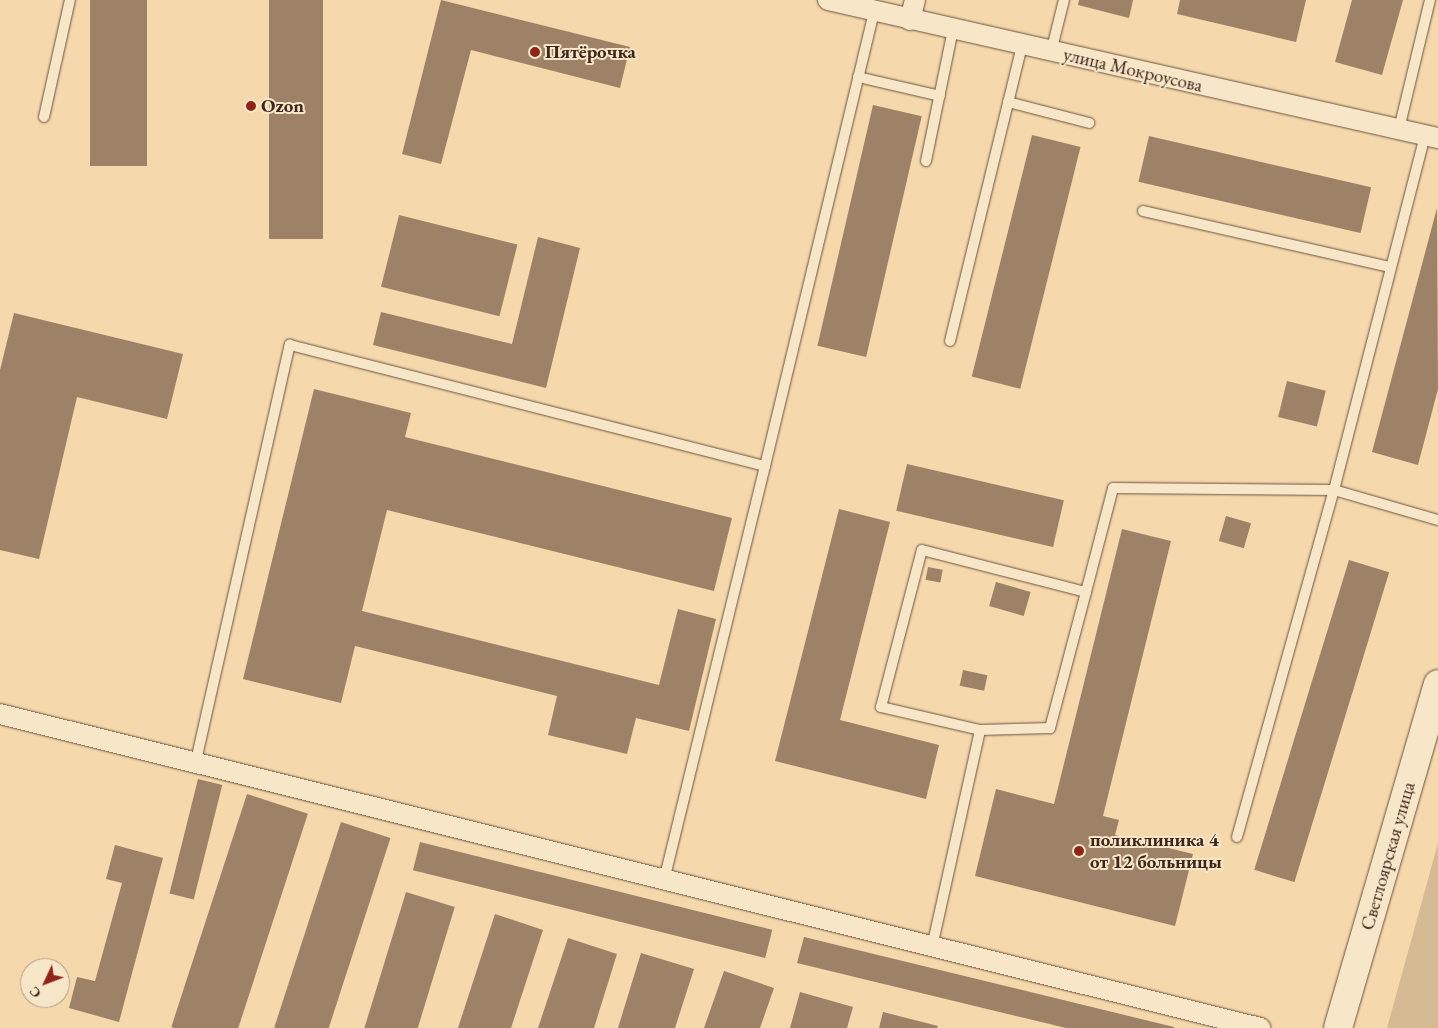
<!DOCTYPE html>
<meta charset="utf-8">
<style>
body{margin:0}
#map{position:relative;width:1438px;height:1028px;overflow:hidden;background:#f5d8ac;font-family:"EB Garamond",serif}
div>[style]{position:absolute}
.green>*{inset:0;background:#d6ba94}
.building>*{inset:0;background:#9d8267;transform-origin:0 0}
.roads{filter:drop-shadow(0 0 1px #6c5240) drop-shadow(0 0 1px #6c5240)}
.service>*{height:10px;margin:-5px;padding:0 5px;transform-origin:5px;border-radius:5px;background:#f8e6c9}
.minor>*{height:20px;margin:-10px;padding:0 10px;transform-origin:10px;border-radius:10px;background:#f8e6c9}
.secondary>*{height:28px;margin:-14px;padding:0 14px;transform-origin:14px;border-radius:14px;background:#f8e6c9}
.dots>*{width:14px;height:14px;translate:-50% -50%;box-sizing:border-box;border:2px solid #f8e6c9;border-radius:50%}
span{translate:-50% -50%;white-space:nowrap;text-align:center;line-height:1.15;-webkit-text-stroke:4px #f8e6c9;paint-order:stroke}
.poi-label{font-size:19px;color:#3e251c;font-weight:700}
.left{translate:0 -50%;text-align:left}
.street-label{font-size:19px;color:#3e251c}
.north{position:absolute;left:20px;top:958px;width:50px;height:50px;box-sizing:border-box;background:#f8e6c9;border:1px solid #ae9984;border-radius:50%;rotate:227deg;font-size:14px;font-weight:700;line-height:20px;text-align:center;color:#3e251c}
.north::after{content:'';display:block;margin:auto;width:18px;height:22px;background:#8f2418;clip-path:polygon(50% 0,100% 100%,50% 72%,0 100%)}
</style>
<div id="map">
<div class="green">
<div style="clip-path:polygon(1438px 843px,1438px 1028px,1387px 1028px)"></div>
</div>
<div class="building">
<div style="left:90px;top:0;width:57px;height:166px"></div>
<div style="left:269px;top:0;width:54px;height:239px"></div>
<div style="clip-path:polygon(441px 0,630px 47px,620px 88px,471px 50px,441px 164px,402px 154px)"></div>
<div style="clip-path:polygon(1079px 0,1133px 0,1129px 18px,1078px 5px)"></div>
<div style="clip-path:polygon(1180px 0,1306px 0,1296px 42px,1177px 14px)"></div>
<div style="clip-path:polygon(1352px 0,1403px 0,1382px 75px,1335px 62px)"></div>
<div style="left:873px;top:105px;width:50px;height:247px;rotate:13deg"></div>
<div style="left:1032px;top:135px;width:50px;height:249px;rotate:14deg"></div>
<div style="left:1149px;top:136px;width:228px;height:47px;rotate:13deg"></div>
<div style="clip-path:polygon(1437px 208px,1438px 389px,1418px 465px,1372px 452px)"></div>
<div style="left:399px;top:215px;width:122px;height:74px;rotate:14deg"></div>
<div style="clip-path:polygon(538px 237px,580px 248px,546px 388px,373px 345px,381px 312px,512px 344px)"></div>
<div style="clip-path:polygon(14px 313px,183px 354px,167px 419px,77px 397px,39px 559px,0 550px,0 370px)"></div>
<div style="left:1287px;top:381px;width:40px;height:37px;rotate:14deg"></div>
<div style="clip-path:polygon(314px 389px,411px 413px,405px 437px,732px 518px,714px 591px,387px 510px,362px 611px,659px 685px,678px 609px,716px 619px,689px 731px,636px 718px,627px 754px,548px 735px,557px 696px,355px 646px,341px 703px,243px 679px)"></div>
<div style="left:907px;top:464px;width:161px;height:48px;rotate:13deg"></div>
<div style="clip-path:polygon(839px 509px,890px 522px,840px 720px,939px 745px,926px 799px,775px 761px)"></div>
<div style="left:1226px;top:516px;width:26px;height:26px;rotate:16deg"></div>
<div style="clip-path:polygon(1122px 529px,1171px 541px,1103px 816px,1119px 820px,1115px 835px,1193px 854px,1175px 926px,975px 876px,996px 789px,1054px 804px)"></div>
<div style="left:1349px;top:560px;width:42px;height:324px;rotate:17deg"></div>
<div style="left:928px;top:567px;width:15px;height:13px;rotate:11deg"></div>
<div style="left:996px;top:582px;width:36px;height:25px;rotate:16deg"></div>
<div style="left:963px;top:670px;width:25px;height:16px;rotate:12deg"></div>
<div style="left:198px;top:779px;width:25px;height:118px;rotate:14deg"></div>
<div style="left:247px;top:794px;width:64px;height:245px;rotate:18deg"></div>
<div style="left:341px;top:822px;width:52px;height:216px;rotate:18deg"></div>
<div style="left:420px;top:842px;width:363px;height:29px;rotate:14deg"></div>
<div style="clip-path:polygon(115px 845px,163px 858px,119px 1022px,69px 1008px,77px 977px,95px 981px,122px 883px,106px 879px)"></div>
<div style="left:406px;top:892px;width:51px;height:142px;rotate:17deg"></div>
<div style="clip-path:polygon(495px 914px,543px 930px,511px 1028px,458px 1028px)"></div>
<div style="clip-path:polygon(804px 937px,1174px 1027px,1174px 1028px,1066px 1028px,797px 963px)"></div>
<div style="clip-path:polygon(568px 938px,617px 954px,594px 1028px,538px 1028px)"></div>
<div style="clip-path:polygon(641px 953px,694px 969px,675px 1028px,618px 1028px)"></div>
<div style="clip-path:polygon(724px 971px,774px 988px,760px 1028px,704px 1028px)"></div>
<div style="clip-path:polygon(800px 992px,853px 1007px,847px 1028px,790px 1028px)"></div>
<div style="clip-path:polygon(883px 1012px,938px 1026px,937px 1028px,879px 1028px)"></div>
</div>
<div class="roads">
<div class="service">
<div style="left:1051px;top:52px;width:54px;rotate:-76deg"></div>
<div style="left:858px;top:77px;width:84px;rotate:13deg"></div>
<div style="left:1008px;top:102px;width:84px;rotate:14.5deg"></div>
<div style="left:44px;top:117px;width:120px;rotate:-77.5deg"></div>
<div style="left:1399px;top:129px;width:133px;rotate:-76.5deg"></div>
<div style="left:926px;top:161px;width:134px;rotate:-78.4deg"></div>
<div style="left:1143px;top:211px;width:253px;rotate:12.8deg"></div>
<div style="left:950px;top:341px;width:305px;rotate:-76.3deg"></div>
<div style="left:765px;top:466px;width:468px;rotate:-76.5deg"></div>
<div style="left:1086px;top:592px;width:107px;rotate:-75.4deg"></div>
<div style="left:1113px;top:488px;width:221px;rotate:0.5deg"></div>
<div style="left:1334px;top:490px;width:108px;rotate:16.1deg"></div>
<div style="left:195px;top:765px;width:431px;rotate:-77.3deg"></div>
<div style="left:290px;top:345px;width:490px;rotate:14.3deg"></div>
<div style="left:765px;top:466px;width:427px;rotate:103.7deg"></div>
<div style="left:1237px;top:837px;width:360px;rotate:-74.4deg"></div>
<div style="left:1334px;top:490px;width:366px;rotate:-75.6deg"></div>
<div style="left:932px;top:947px;width:222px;rotate:-77.5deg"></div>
<div style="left:980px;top:730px;width:102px;rotate:-166.9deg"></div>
<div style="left:881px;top:707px;width:162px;rotate:-75.4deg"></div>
<div style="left:922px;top:550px;width:169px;rotate:14.4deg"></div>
<div style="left:1086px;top:592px;width:141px;rotate:104.8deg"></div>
<div style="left:1050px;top:728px;width:70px;rotate:178.4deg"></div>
</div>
<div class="minor">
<div style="left:828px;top:0;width:625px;rotate:12.75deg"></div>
<div style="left:910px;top:20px;width:21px;rotate:-76deg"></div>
<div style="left:0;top:714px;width:1299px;rotate:13.99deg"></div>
</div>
<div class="secondary">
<div style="left:1338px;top:1028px;width:358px;rotate:-73.8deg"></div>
</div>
</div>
<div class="dots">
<div style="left:535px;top:52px;background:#8f2418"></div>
<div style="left:251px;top:106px;background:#8f2418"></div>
<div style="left:1079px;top:851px;background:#8f2418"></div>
</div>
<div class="poi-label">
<span class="left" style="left:545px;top:52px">Пятёрочка</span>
<span class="left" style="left:261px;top:106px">Ozon</span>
<span class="left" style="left:1090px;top:851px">поликлиника 4<br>от 12 больницы</span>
</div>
<div class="street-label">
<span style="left:1133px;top:70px;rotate:13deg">улица Мокроусова</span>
<span style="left:1388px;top:856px;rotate:-74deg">Светлоярская улица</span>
</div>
<div class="north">С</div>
</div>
